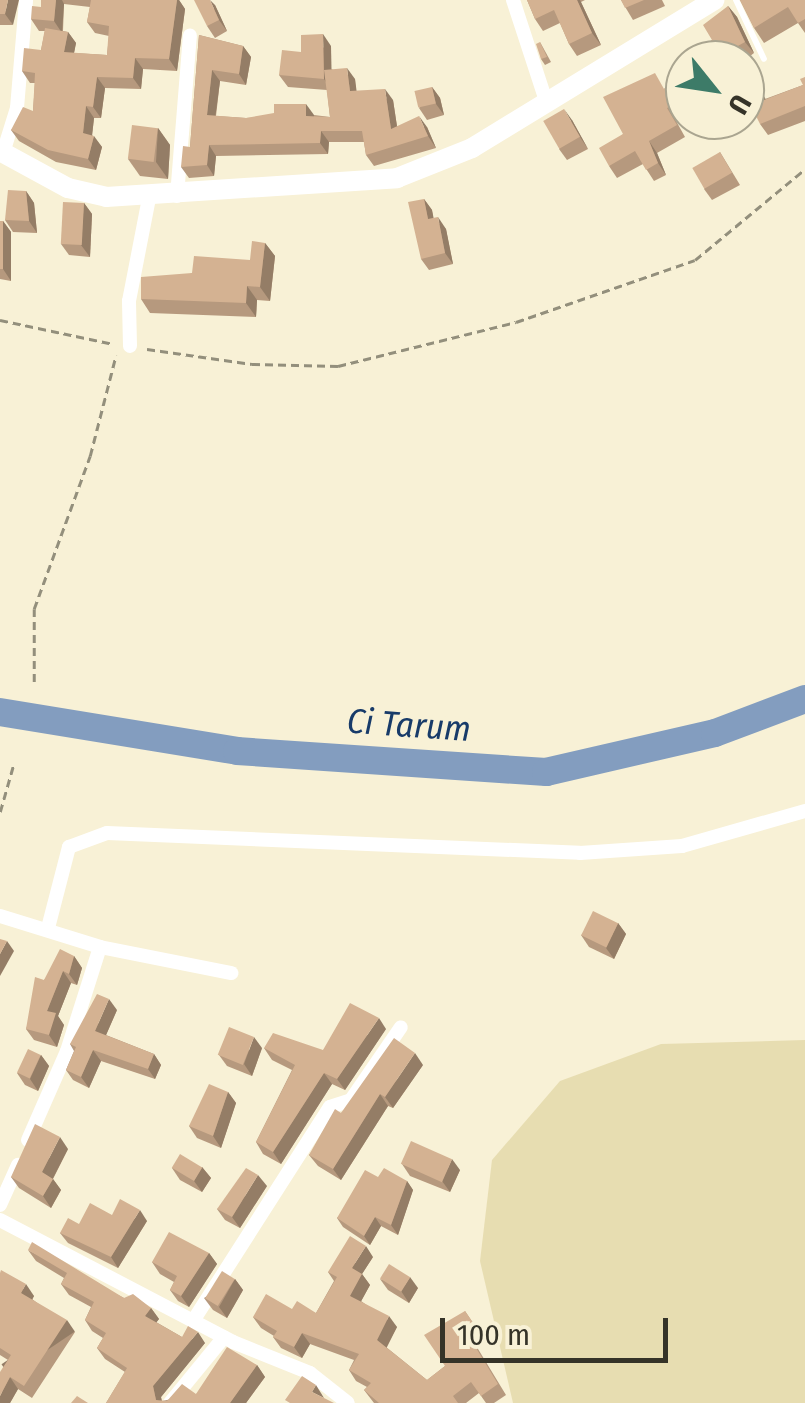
<!DOCTYPE html>
<style>
body{margin:0}
#map{position:relative;width:805px;height:1403px;overflow:hidden;background:#f8f1d6;font-family:"Fira Sans Condensed",sans-serif}
div>[style]{position:absolute}
.green>*{inset:0;background:#e7ddb1}
.river>*{height:28px;margin:-14px;padding:0 14px;transform-origin:14px;border-radius:14px;background:#839dbf}
.path>*{height:2.5px;margin-top:-1.25px;transform-origin:0;background:repeating-linear-gradient(90deg,#938f7c 0 8px,transparent 0 13px)}
.service>*{height:6px;margin:-3px;padding:0 3px;transform-origin:3px;border-radius:3px;background:#fff}
.minor>*{height:14px;margin:-7px;padding:0 7px;transform-origin:7px;border-radius:7px;background:#fff}
.secondary>*{height:20px;margin:-10px;padding:0 10px;transform-origin:10px;border-radius:10px;background:#fff}
.wall>*{inset:0;background:#b6997e}
.shaded-wall>*{inset:0;background:#947d66;transform-origin:0 0}
.building>*{inset:0;background:#d4b292;transform-origin:0 0}
span{translate:-50% -50%;white-space:nowrap;text-align:center;line-height:1.15;-webkit-text-stroke:9px #f8f1d6;paint-order:stroke}
.water-label{font-size:35px;color:#183b69;font-style:italic}
.north{position:absolute;left:665px;top:40px;width:100px;height:100px;box-sizing:border-box;background:#f8f1d6;border:2px solid #aaa590;border-radius:50%;rotate:120deg;font-size:28px;font-weight:700;line-height:40px;text-align:center;color:#353328}
.north::after{content:'';display:block;margin:auto;width:35px;height:45px;background:#3d7b68;clip-path:polygon(50% 0,100% 100%,50% 72%,0 100%)}
.scale{position:absolute;left:440px;top:1318px;width:228px;height:45px;box-sizing:border-box;border:5px solid #353328;border-top:0;padding-left:12px;font-size:30px;line-height:35px;white-space:nowrap;color:#353328;-webkit-text-stroke:8px #f8f1d6;paint-order:stroke}
</style>
<div id="map">
<div class="green">
<div style="clip-path:polygon(805px 1040px,805px 1403px,513px 1403px,480px 1261px,492px 1160px,560px 1081px,661px 1044px)"></div>
</div>
<div class="river">
<div style="left:0;top:712px;width:240px;rotate:9.3deg"></div>
<div style="left:237px;top:751px;width:310px;rotate:3.9deg"></div>
<div style="left:546px;top:772px;width:173px;rotate:-13deg"></div>
<div style="left:715px;top:733px;width:96px;rotate:-20.7deg"></div>
</div>
<div class="path">
<div style="left:0;top:320px;width:116px;rotate:11.9deg"></div>
<div style="left:147px;top:349px;width:106px;rotate:8.1deg"></div>
<div style="left:252px;top:364px;width:86px;rotate:1.3deg"></div>
<div style="left:338px;top:366px;width:183px;rotate:-13.9deg"></div>
<div style="left:516px;top:322px;width:189px;rotate:-19.1deg"></div>
<div style="left:695px;top:260px;width:143px;rotate:-39.6deg"></div>
<div style="left:34px;top:682px;width:73px;rotate:-90deg"></div>
<div style="left:34px;top:609px;width:163px;rotate:-69.9deg"></div>
<div style="left:90px;top:456px;width:104px;rotate:-75.6deg"></div>
<div style="left:0;top:812px;width:51px;rotate:-74.1deg"></div>
</div>
<div class="service">
<div style="left:736px;top:0;width:65px;rotate:64.6deg"></div>
</div>
<div class="minor">
<div style="left:513px;top:0;width:109px;rotate:71.9deg"></div>
<div style="left:3px;top:153px;width:47px;rotate:-72.7deg"></div>
<div style="left:17px;top:108px;width:108px;rotate:-85.2deg"></div>
<div style="left:177px;top:196px;width:161px;rotate:-85.4deg"></div>
<div style="left:130px;top:346px;width:45px;rotate:-91.3deg"></div>
<div style="left:129px;top:301px;width:105px;rotate:-79deg"></div>
<div style="left:0;top:916px;width:105px;rotate:17.2deg"></div>
<div style="left:100px;top:947px;width:134px;rotate:11.2deg"></div>
<div style="left:48px;top:928px;width:84px;rotate:-75.5deg"></div>
<div style="left:69px;top:847px;width:40px;rotate:-20.2deg"></div>
<div style="left:107px;top:833px;width:473px;rotate:2.4deg"></div>
<div style="left:580px;top:853px;width:102px;rotate:-3.9deg"></div>
<div style="left:682px;top:846px;width:128px;rotate:-15.9deg"></div>
<div style="left:28px;top:1140px;width:97px;rotate:-66.3deg"></div>
<div style="left:67px;top:1051px;width:109px;rotate:-72.4deg"></div>
<div style="left:0;top:1205px;width:44px;rotate:-65.8deg"></div>
<div style="left:0;top:1220px;width:263px;rotate:27.6deg"></div>
<div style="left:233px;top:1342px;width:83px;rotate:21.9deg"></div>
<div style="left:310px;top:1373px;width:48px;rotate:38.3deg"></div>
<div style="left:193px;top:1321px;width:254px;rotate:-57.4deg"></div>
<div style="left:330px;top:1107px;width:22px;rotate:-18deg"></div>
<div style="left:351px;top:1100px;width:88px;rotate:-55.6deg"></div>
<div style="left:170px;top:1403px;width:85px;rotate:-50.7deg"></div>
</div>
<div class="secondary">
<div style="left:0;top:151px;width:77px;rotate:28.6deg"></div>
<div style="left:68px;top:188px;width:39px;rotate:13deg"></div>
<div style="left:106px;top:197px;width:292px;rotate:-3.7deg"></div>
<div style="left:397px;top:178px;width:81px;rotate:-21.8deg"></div>
<div style="left:472px;top:148px;width:284px;rotate:-31.4deg"></div>
</div>
<div class="wall">
<div style="clip-path:polygon(0 0,13px 25px,0 25px)"></div>
<div style="clip-path:polygon(evenodd,41px 0,179px 0,185px 9px,177px 71px,143px 69px,141px 89px,105px 88px,101px 118px,94px 118px,92px 135px,102px 147px,96px 170px,56px 162px,19px 141px,11px 130px,33px 111px,35px 83px,30px 83px,22px 71px,41px 50px,45px 31px,39px 31px,31px 19px,41px 7px,41px 0,64px 4px,90px 7px,87px 22px,95px 33px,109px 36px,107px 55px,74px 53px,76px 43px,68px 32px,63px 31px,64px 4px)"></div>
<div style="clip-path:polygon(527px 0,585px 0,581px 2px,601px 45px,577px 56px,569px 44px,560px 23px,543px 31px,535px 19px)"></div>
<div style="clip-path:polygon(621px 0,662px 0,665px 6px,633px 20px)"></div>
<div style="clip-path:polygon(740px 0,805px 0,805px 33px,798px 23px,764px 43px,754px 28px)"></div>
<div style="clip-path:polygon(215px 5px,227px 31px,215px 38px,207px 26px)"></div>
<div style="clip-path:polygon(728px 6px,737px 17px,754px 53px,745px 60px,685px 60px,712px 40px)"></div>
<div style="clip-path:polygon(199px 35px,243px 46px,251px 57px,246px 85px,220px 81px,216px 116px,246px 118px,314px 115px,330px 117px,327px 90px,288px 87px,279px 75px,301px 52px,331px 46px,331px 69px,355px 79px,356px 91px,393px 100px,397px 126px,427px 127px,436px 148px,374px 166px,366px 155px,364px 142px,329px 142px,328px 154px,216px 156px,214px 176px,189px 178px,181px 167px,190px 147px)"></div>
<div style="clip-path:polygon(540px 42px,551px 62px,545px 65px,541px 59px)"></div>
<div style="clip-path:polygon(685px 76px,685px 115px,675px 119px,685px 137px,657px 153px,666px 175px,654px 181px,643px 164px,617px 178px,609px 166px,623px 134px,665px 88px)"></div>
<div style="clip-path:polygon(805px 77px,805px 121px,768px 135px,760px 124px,765px 99px,803px 85px)"></div>
<div style="clip-path:polygon(432px 87px,440px 98px,444px 115px,427px 120px,419px 108px)"></div>
<div style="clip-path:polygon(572px 120px,588px 149px,567px 160px,559px 149px)"></div>
<div style="clip-path:polygon(158px 128px,170px 145px,168px 179px,140px 176px,128px 159px)"></div>
<div style="clip-path:polygon(720px 152px,740px 185px,712px 200px,704px 189px)"></div>
<div style="clip-path:polygon(26px 191px,34px 203px,37px 233px,13px 232px,5px 220px)"></div>
<div style="clip-path:polygon(424px 199px,432px 210px,433px 218px,446px 229px,453px 264px,429px 270px,421px 259px)"></div>
<div style="clip-path:polygon(84px 203px,92px 214px,90px 257px,69px 255px,61px 244px)"></div>
<div style="clip-path:polygon(0 221px,3px 221px,11px 232px,11px 281px,0 279px)"></div>
<div style="clip-path:polygon(265px 243px,275px 256px,270px 301px,257px 300px,256px 317px,150px 313px,141px 299px,192px 273px,250px 260px)"></div>
<div style="clip-path:polygon(618px 923px,626px 934px,614px 959px,589px 947px,581px 935px)"></div>
<div style="clip-path:polygon(74px 956px,82px 968px,77px 985px,71px 983px,58px 1016px,64px 1025px,57px 1047px,34px 1040px,26px 1029px,44px 980px)"></div>
<div style="clip-path:polygon(117px 1010px,106px 1035px,154px 1054px,161px 1065px,155px 1079px,101px 1061px,89px 1088px,73px 1080px,66px 1070px,74px 1051px,70px 1044px)"></div>
<div style="clip-path:polygon(386px 1029px,345px 1090px,332px 1084px,281px 1164px,263px 1154px,256px 1142px,292px 1070px,272px 1060px,264px 1048px,323px 1050px)"></div>
<div style="clip-path:polygon(262px 1048px,252px 1076px,227px 1066px,219px 1055px)"></div>
<div style="clip-path:polygon(41px 1055px,49px 1066px,38px 1091px,25px 1085px,17px 1073px)"></div>
<div style="clip-path:polygon(423px 1065px,393px 1108px,388px 1106px,341px 1180px,318px 1166px,309px 1155px,341px 1113px)"></div>
<div style="clip-path:polygon(228px 1092px,236px 1103px,221px 1148px,197px 1138px,189px 1126px)"></div>
<div style="clip-path:polygon(68px 1149px,53px 1179px,61px 1190px,51px 1208px,19px 1188px,11px 1177px)"></div>
<div style="clip-path:polygon(402px 1164px,460px 1170px,450px 1192px,410px 1176px)"></div>
<div style="clip-path:polygon(202px 1167px,211px 1178px,202px 1192px,180px 1180px,172px 1168px)"></div>
<div style="clip-path:polygon(378px 1177px,407px 1181px,413px 1190px,398px 1235px,381px 1226px,370px 1245px,343px 1227px,337px 1218px)"></div>
<div style="clip-path:polygon(267px 1186px,240px 1228px,225px 1220px,217px 1209px)"></div>
<div style="clip-path:polygon(112px 1215px,147px 1221px,118px 1268px,68px 1243px,60px 1233px)"></div>
<div style="clip-path:polygon(28px 1250px,124px 1298px,151px 1308px,159px 1319px,156px 1322px,182px 1337px,205px 1343px,161px 1397px,162px 1401px,196px 1394px,257px 1365px,265px 1377px,246px 1403px,106px 1403px,125px 1372px,105px 1359px,97px 1348px,103px 1338px,92px 1331px,85px 1320px,91px 1307px,69px 1295px,61px 1284px,64px 1278px,36px 1261px)"></div>
<div style="clip-path:polygon(209px 1253px,217px 1264px,189px 1307px,178px 1301px,170px 1290px,174px 1282px,160px 1274px,152px 1262px)"></div>
<div style="clip-path:polygon(373px 1257px,362px 1274px,370px 1285px,361px 1301px,397px 1327px,386px 1347px,427px 1380px,445px 1366px,465px 1311px,483px 1338px,475px 1344px,506px 1395px,494px 1403px,486px 1403px,479px 1393px,466px 1403px,374px 1403px,364px 1390px,367px 1387px,356px 1381px,349px 1370px,354px 1360px,310px 1344px,302px 1358px,281px 1348px,273px 1337px,274px 1336px,261px 1328px,253px 1317px,292px 1309px,316px 1313px,334px 1281px,328px 1272px)"></div>
<div style="clip-path:polygon(0 1273px,34px 1296px,32px 1299px,75px 1332px,32px 1398px,18px 1389px,10px 1403px,0 1403px,8px 1360px,0 1355px)"></div>
<div style="clip-path:polygon(235px 1279px,243px 1290px,227px 1318px,213px 1310px,204px 1298px)"></div>
<div style="clip-path:polygon(380px 1279px,418px 1288px,409px 1303px,388px 1290px)"></div>
</div>
<div class="shaded-wall">
<div style="clip-path:polygon(8px 0,19px 0,13px 25px,5px 14px)"></div>
<div style="clip-path:polygon(56px 0,62px 0,64px 4px,62px 33px,54px 21px)"></div>
<div style="clip-path:polygon(177px 0,179px 0,185px 9px,177px 71px,169px 59px)"></div>
<div style="clip-path:polygon(210px 0,215px 5px,227px 31px,219px 20px)"></div>
<div style="clip-path:polygon(577px 0,580px 0,601px 45px,592px 33px)"></div>
<div style="clip-path:polygon(728px 6px,737px 17px,754px 53px,745px 42px)"></div>
<div style="clip-path:polygon(68px 32px,76px 43px,72px 63px,64px 52px)"></div>
<div style="clip-path:polygon(323px 34px,331px 46px,332px 91px,324px 79px)"></div>
<div style="clip-path:polygon(243px 46px,251px 57px,246px 85px,239px 74px)"></div>
<div style="clip-path:polygon(135px 58px,143px 69px,141px 89px,133px 78px)"></div>
<div style="clip-path:polygon(745px 61px,772px 111px,764px 100px,745px 64px)"></div>
<div style="clip-path:polygon(347px 68px,355px 79px,358px 102px,350px 91px)"></div>
<div style="clip-path:polygon(212px 70px,220px 81px,214px 127px,207px 115px)"></div>
<div style="clip-path:polygon(97px 77px,105px 88px,101px 118px,93px 107px)"></div>
<div style="clip-path:polygon(432px 87px,440px 98px,444px 115px,436px 104px)"></div>
<div style="clip-path:polygon(385px 89px,393px 100px,399px 140px,391px 129px)"></div>
<div style="clip-path:polygon(306px 104px,314px 115px,313px 127px,306px 116px)"></div>
<div style="clip-path:polygon(86px 106px,94px 118px,91px 145px,83px 133px)"></div>
<div style="clip-path:polygon(564px 109px,572px 120px,588px 149px,580px 137px)"></div>
<div style="clip-path:polygon(419px 116px,427px 127px,436px 148px,428px 136px)"></div>
<div style="clip-path:polygon(158px 128px,170px 145px,168px 179px,156px 162px)"></div>
<div style="clip-path:polygon(321px 131px,329px 142px,328px 154px,320px 143px)"></div>
<div style="clip-path:polygon(94px 136px,102px 147px,96px 170px,88px 159px)"></div>
<div style="clip-path:polygon(649px 141px,657px 153px,666px 175px,658px 163px)"></div>
<div style="clip-path:polygon(209px 145px,216px 156px,214px 176px,207px 165px)"></div>
<div style="clip-path:polygon(26px 191px,34px 203px,37px 233px,29px 221px)"></div>
<div style="clip-path:polygon(424px 199px,432px 210px,436px 230px,428px 219px)"></div>
<div style="clip-path:polygon(84px 203px,92px 214px,90px 257px,81px 245px)"></div>
<div style="clip-path:polygon(438px 217px,446px 229px,453px 264px,445px 253px)"></div>
<div style="clip-path:polygon(3px 221px,11px 232px,11px 281px,3px 269px)"></div>
<div style="clip-path:polygon(265px 243px,275px 256px,270px 301px,260px 287px)"></div>
<div style="clip-path:polygon(247px 286px,257px 300px,256px 317px,246px 303px)"></div>
<div style="clip-path:polygon(618px 923px,626px 934px,614px 959px,606px 948px)"></div>
<div style="clip-path:polygon(7px 941px,14px 951px,0 976px,0 954px)"></div>
<div style="clip-path:polygon(74px 956px,82px 968px,77px 985px,69px 974px)"></div>
<div style="clip-path:polygon(63px 971px,71px 983px,58px 1016px,64px 1025px,57px 1047px,49px 1035px,47px 1011px)"></div>
<div style="clip-path:polygon(109px 999px,117px 1010px,103px 1042px,95px 1031px)"></div>
<div style="clip-path:polygon(379px 1018px,386px 1029px,345px 1090px,337px 1079px)"></div>
<div style="clip-path:polygon(254px 1037px,262px 1048px,252px 1076px,244px 1064px)"></div>
<div style="clip-path:polygon(93px 1050px,101px 1061px,89px 1088px,81px 1077px)"></div>
<div style="clip-path:polygon(415px 1053px,423px 1065px,393px 1108px,385px 1097px)"></div>
<div style="clip-path:polygon(154px 1054px,161px 1065px,155px 1079px,148px 1069px)"></div>
<div style="clip-path:polygon(41px 1055px,49px 1066px,38px 1091px,30px 1079px)"></div>
<div style="clip-path:polygon(324px 1073px,332px 1084px,281px 1164px,273px 1152px)"></div>
<div style="clip-path:polygon(228px 1092px,236px 1103px,221px 1148px,213px 1136px)"></div>
<div style="clip-path:polygon(380px 1094px,388px 1106px,341px 1180px,333px 1169px)"></div>
<div style="clip-path:polygon(60px 1137px,68px 1149px,50px 1184px,42px 1172px)"></div>
<div style="clip-path:polygon(452px 1159px,460px 1170px,450px 1192px,442px 1181px)"></div>
<div style="clip-path:polygon(202px 1167px,211px 1178px,202px 1192px,194px 1181px)"></div>
<div style="clip-path:polygon(258px 1175px,267px 1186px,240px 1228px,232px 1217px)"></div>
<div style="clip-path:polygon(53px 1179px,61px 1190px,51px 1208px,43px 1196px)"></div>
<div style="clip-path:polygon(407px 1181px,413px 1190px,398px 1235px,391px 1225px)"></div>
<div style="clip-path:polygon(140px 1210px,147px 1221px,118px 1268px,111px 1257px)"></div>
<div style="clip-path:polygon(375px 1217px,381px 1226px,370px 1245px,364px 1236px)"></div>
<div style="clip-path:polygon(366px 1246px,373px 1257px,362px 1274px,370px 1285px,358px 1307px,350px 1296px,352px 1268px)"></div>
<div style="clip-path:polygon(209px 1253px,217px 1264px,189px 1307px,181px 1296px)"></div>
<div style="clip-path:polygon(410px 1277px,418px 1288px,409px 1303px,401px 1291px)"></div>
<div style="clip-path:polygon(235px 1279px,243px 1290px,227px 1318px,219px 1307px)"></div>
<div style="clip-path:polygon(26px 1284px,34px 1296px,30px 1304px,21px 1293px)"></div>
<div style="clip-path:polygon(151px 1308px,159px 1319px,153px 1327px,145px 1316px)"></div>
<div style="clip-path:polygon(389px 1316px,397px 1327px,385px 1351px,377px 1340px)"></div>
<div style="left:67px;top:1320px;width:14px;height:79px;rotate:56deg"></div>
<div style="clip-path:polygon(198px 1332px,205px 1343px,161px 1397px,162px 1403px,156px 1400px,153px 1386px)"></div>
<div style="clip-path:polygon(302px 1333px,310px 1344px,302px 1358px,294px 1347px)"></div>
<div style="clip-path:polygon(257px 1365px,265px 1377px,246px 1403px,230px 1403px)"></div>
<div style="clip-path:polygon(10px 1377px,18px 1389px,10px 1403px,0 1403px,0 1396px)"></div>
<div style="clip-path:polygon(316px 1385px,324px 1398px,312px 1392px)"></div>
</div>
<div class="building">
<div style="clip-path:polygon(0 0,8px 0,5px 14px,0 14px)"></div>
<div style="clip-path:polygon(41px 0,56px 0,54px 21px,31px 19px,32px 6px,41px 7px)"></div>
<div style="clip-path:polygon(91px 0,177px 0,169px 59px,135px 58px,133px 78px,97px 77px,93px 107px,86px 106px,83px 133px,94px 136px,88px 159px,48px 150px,11px 130px,23px 107px,33px 111px,35px 73px,22px 71px,24px 48px,41px 50px,45px 28px,68px 32px,64px 52px,107px 55px,109px 26px,87px 22px)"></div>
<div style="clip-path:polygon(194px 0,210px 0,219px 20px,207px 26px)"></div>
<div style="clip-path:polygon(527px 0,577px 0,592px 33px,569px 44px,554px 10px,535px 19px)"></div>
<div style="clip-path:polygon(621px 0,644px 0,625px 8px)"></div>
<div style="clip-path:polygon(740px 0,805px 0,805px 19px,798px 23px,788px 7px,754px 28px)"></div>
<div style="clip-path:polygon(728px 6px,745px 42px,736px 47px,743px 60px,685px 60px,685px 66px,681px 59px,712px 40px,703px 25px)"></div>
<div style="clip-path:polygon(323px 34px,324px 79px,279px 75px,282px 50px,301px 52px,301px 35px)"></div>
<div style="clip-path:polygon(199px 35px,243px 46px,239px 74px,212px 70px,207px 115px,246px 118px,274px 113px,274px 104px,306px 104px,306px 116px,330px 117px,324px 70px,347px 68px,350px 91px,385px 89px,391px 129px,419px 116px,428px 136px,366px 155px,362px 131px,321px 131px,320px 143px,209px 145px,207px 165px,181px 167px,183px 146px,190px 147px)"></div>
<div style="clip-path:polygon(540px 42px,547px 57px,541px 59px,536px 44px)"></div>
<div style="clip-path:polygon(745px 64px,764px 100px,803px 85px,800px 79px,805px 77px,805px 106px,760px 124px,745px 94px)"></div>
<div style="clip-path:polygon(655px 73px,664px 89px,685px 76px,685px 99px,667px 108px,677px 125px,649px 141px,658px 163px,646px 170px,635px 151px,609px 166px,599px 148px,623px 134px,603px 97px)"></div>
<div style="left:432px;top:87px;width:17px;height:18px;rotate:77deg"></div>
<div style="left:564px;top:109px;width:32px;height:24px;rotate:60deg"></div>
<div style="left:132px;top:125px;width:26px;height:34px;rotate:7deg"></div>
<div style="left:720px;top:152px;width:24px;height:32px;rotate:60deg"></div>
<div style="clip-path:polygon(8px 190px,26px 191px,29px 221px,5px 220px)"></div>
<div style="clip-path:polygon(424px 199px,428px 219px,438px 217px,445px 253px,421px 259px,408px 202px)"></div>
<div style="left:63px;top:202px;width:21px;height:42px;rotate:3deg"></div>
<div style="left:0;top:221px;width:3px;height:48px"></div>
<div style="clip-path:polygon(252px 241px,265px 243px,260px 287px,247px 286px,246px 303px,141px 299px,141px 277px,192px 273px,194px 256px,250px 260px)"></div>
<div style="left:593px;top:911px;width:28px;height:27px;rotate:26deg"></div>
<div style="clip-path:polygon(0 939px,7px 941px,0 954px)"></div>
<div style="clip-path:polygon(60px 949px,74px 956px,69px 974px,63px 971px,47px 1011px,56px 1013px,49px 1035px,26px 1029px,35px 977px,44px 980px)"></div>
<div style="clip-path:polygon(97px 994px,109px 999px,95px 1031px,154px 1054px,148px 1069px,93px 1050px,81px 1077px,66px 1070px,76px 1047px,70px 1044px)"></div>
<div style="clip-path:polygon(350px 1003px,379px 1018px,337px 1079px,324px 1073px,273px 1152px,256px 1142px,295px 1065px,264px 1048px,273px 1033px,323px 1050px)"></div>
<div style="left:229px;top:1027px;width:27px;height:30px;rotate:22deg"></div>
<div style="clip-path:polygon(394px 1038px,415px 1053px,385px 1097px,380px 1094px,333px 1169px,309px 1155px,335px 1109px,341px 1113px)"></div>
<div style="left:28px;top:1049px;width:14px;height:26px;rotate:25deg"></div>
<div style="clip-path:polygon(209px 1084px,228px 1092px,213px 1136px,189px 1126px)"></div>
<div style="clip-path:polygon(35px 1124px,60px 1137px,42px 1172px,53px 1179px,43px 1196px,11px 1177px)"></div>
<div style="left:411px;top:1141px;width:45px;height:25px;rotate:24deg"></div>
<div style="left:180px;top:1154px;width:26px;height:16px;rotate:31deg"></div>
<div style="clip-path:polygon(246px 1168px,258px 1175px,232px 1217px,217px 1209px)"></div>
<div style="clip-path:polygon(384px 1168px,407px 1181px,391px 1225px,375px 1217px,364px 1236px,337px 1218px,365px 1170px,378px 1177px)"></div>
<div style="clip-path:polygon(120px 1199px,140px 1210px,111px 1257px,60px 1233px,68px 1218px,79px 1224px,90px 1203px,112px 1215px)"></div>
<div style="clip-path:polygon(169px 1232px,209px 1253px,181px 1296px,170px 1290px,177px 1276px,152px 1262px)"></div>
<div style="clip-path:polygon(350px 1236px,366px 1246px,352px 1268px,362px 1274px,350px 1296px,389px 1316px,377px 1340px,427px 1380px,445px 1366px,424px 1335px,465px 1311px,476px 1327px,467px 1333px,498px 1384px,481px 1396px,471px 1382px,453px 1396px,458px 1403px,379px 1403px,364px 1390px,371px 1383px,349px 1370px,359px 1354px,302px 1333px,294px 1347px,273px 1337px,277px 1331px,253px 1317px,266px 1294px,292px 1309px,297px 1301px,316px 1313px,337px 1277px,328px 1272px)"></div>
<div style="clip-path:polygon(32px 1242px,124px 1298px,133px 1294px,151px 1308px,145px 1316px,182px 1337px,188px 1326px,198px 1332px,153px 1386px,156px 1400px,167px 1401px,182px 1384px,196px 1394px,227px 1347px,257px 1365px,230px 1403px,106px 1403px,127px 1368px,97px 1348px,106px 1333px,85px 1320px,94px 1302px,61px 1284px,67px 1273px,28px 1250px)"></div>
<div style="left:389px;top:1264px;width:25px;height:17px;rotate:32deg"></div>
<div style="clip-path:polygon(1px 1270px,26px 1284px,21px 1293px,67px 1320px,24px 1386px,10px 1377px,0 1396px,0 1372px,11px 1355px,0 1348px,0 1273px)"></div>
<div style="left:222px;top:1271px;width:15px;height:32px;rotate:32deg"></div>
<div style="clip-path:polygon(302px 1376px,316px 1385px,312px 1392px,334px 1403px,290px 1403px,285px 1400px)"></div>
<div style="clip-path:polygon(77px 1396px,88px 1403px,71px 1403px)"></div>
</div>
<div class="water-label">
<span style="left:409px;top:725px;rotate:4deg">Ci Tarum</span>
</div>
<div class="north">U</div>
<div class="scale">100 m</div>
</div>
